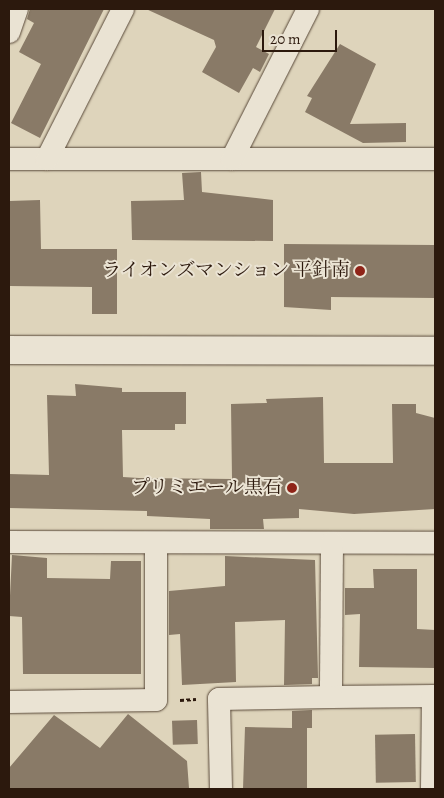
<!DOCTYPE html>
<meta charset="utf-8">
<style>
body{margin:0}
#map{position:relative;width:444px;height:798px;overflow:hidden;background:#ded4bb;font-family:Alegreya,"Noto Serif JP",serif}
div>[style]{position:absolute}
.building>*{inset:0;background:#897a67;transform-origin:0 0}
.path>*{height:3px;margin-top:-1.5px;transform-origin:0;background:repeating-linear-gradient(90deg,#2c190d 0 4px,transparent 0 6.5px)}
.roads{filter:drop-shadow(0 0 1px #584838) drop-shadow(0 0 1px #584838)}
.minor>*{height:22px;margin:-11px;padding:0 11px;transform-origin:11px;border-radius:11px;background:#eae3d3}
.tertiary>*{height:28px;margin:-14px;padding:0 14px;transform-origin:14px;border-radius:14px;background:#eae3d3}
.dots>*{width:14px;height:14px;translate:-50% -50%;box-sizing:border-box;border:2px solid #eae3d3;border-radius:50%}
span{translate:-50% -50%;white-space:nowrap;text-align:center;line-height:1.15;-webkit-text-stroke:4px #eae3d3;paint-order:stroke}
.poi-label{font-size:19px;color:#2c190d}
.right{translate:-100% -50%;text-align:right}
.frame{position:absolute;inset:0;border:10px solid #2c190d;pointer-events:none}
.scale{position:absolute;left:262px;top:30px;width:75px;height:22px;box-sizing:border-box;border:2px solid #2c190d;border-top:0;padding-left:6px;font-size:15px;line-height:18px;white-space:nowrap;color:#2c190d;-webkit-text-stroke:4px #eae3d3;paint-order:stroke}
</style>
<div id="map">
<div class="building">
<div style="clip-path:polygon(30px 9px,104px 9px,40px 138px,11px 123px,41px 64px,19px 52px,34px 23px,27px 19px)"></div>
<div style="clip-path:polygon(146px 9px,275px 9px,256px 47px,269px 54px,260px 72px,253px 68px,239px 93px,202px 72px,216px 47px,214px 40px)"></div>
<div style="clip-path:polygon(340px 44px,376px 64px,350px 124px,406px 123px,406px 142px,363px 143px,305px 112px,312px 98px,307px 96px)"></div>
<div style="clip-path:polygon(201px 172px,202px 192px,273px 200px,273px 241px,132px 240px,131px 201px,184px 200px,182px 173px)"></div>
<div style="clip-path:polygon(40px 200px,41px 249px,117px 249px,117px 314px,92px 314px,92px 287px,9px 286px,9px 201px)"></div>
<div style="clip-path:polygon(284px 244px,435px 245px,435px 298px,331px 297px,331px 310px,284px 307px)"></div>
<div style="clip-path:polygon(75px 384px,122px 388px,122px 392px,186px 392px,186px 424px,175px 424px,175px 430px,122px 430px,123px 477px,139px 478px,232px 479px,231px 404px,267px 403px,266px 399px,323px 397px,324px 463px,393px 463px,392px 404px,416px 404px,416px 413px,435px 418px,435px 509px,354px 514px,299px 509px,299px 518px,263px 519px,264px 529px,210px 529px,210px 519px,147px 516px,147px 511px,9px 508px,9px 474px,49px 475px,47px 395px,76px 396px)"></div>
<div style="clip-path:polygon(12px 555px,47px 558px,47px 578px,110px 579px,111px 561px,141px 561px,141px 674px,23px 674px,22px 617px,9px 616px)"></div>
<div style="clip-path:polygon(225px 556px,315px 560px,318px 678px,312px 678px,312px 684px,284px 685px,285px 620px,235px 622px,236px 682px,182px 685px,180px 634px,169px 635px,169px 591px,225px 586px)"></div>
<div style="clip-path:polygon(373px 569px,417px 569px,417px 629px,435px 630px,435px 668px,359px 667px,360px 614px,345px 615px,345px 588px,374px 588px)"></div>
<div style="clip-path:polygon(312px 710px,312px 728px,303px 728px,307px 728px,307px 789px,243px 789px,245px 727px,292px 728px,292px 711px)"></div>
<div style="clip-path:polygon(128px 714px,187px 761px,189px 788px,9px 789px,9px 768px,54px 715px,100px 748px)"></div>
<div style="left:197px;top:720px;width:24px;height:25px;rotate:88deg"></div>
<div style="left:415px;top:734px;width:48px;height:40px;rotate:89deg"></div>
</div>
<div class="path">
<div style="left:180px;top:700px;width:16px;rotate:-4deg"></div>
</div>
<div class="roads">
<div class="minor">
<div style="left:9px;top:32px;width:24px;rotate:-71deg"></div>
<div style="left:9px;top:159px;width:426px"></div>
<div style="left:47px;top:159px;width:168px;rotate:-63.1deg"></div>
<div style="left:232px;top:159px;width:168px;rotate:-63.1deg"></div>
<div style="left:9px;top:542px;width:426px;rotate:0.1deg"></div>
<div style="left:332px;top:543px;width:154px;rotate:90.4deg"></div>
<div style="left:331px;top:697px;width:104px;rotate:-0.6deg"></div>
<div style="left:9px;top:702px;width:147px;rotate:-0.8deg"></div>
<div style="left:156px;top:700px;width:157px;rotate:-90deg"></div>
<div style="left:221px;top:789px;width:90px;rotate:-91.3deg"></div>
<div style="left:219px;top:699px;width:112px;rotate:-1deg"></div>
<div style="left:432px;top:789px;width:93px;rotate:-89.4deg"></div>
</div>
<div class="tertiary">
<div style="left:9px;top:350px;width:426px;rotate:0.1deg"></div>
</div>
</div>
<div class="dots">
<div style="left:360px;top:271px;background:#8f2418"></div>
<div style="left:292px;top:488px;background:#8f2418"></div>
</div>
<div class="poi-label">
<span class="right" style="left:350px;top:271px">ライオンズマンション 平針南</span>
<span class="right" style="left:282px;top:488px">プリミエール黒石</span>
</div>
<div class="frame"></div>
<div class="scale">20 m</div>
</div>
